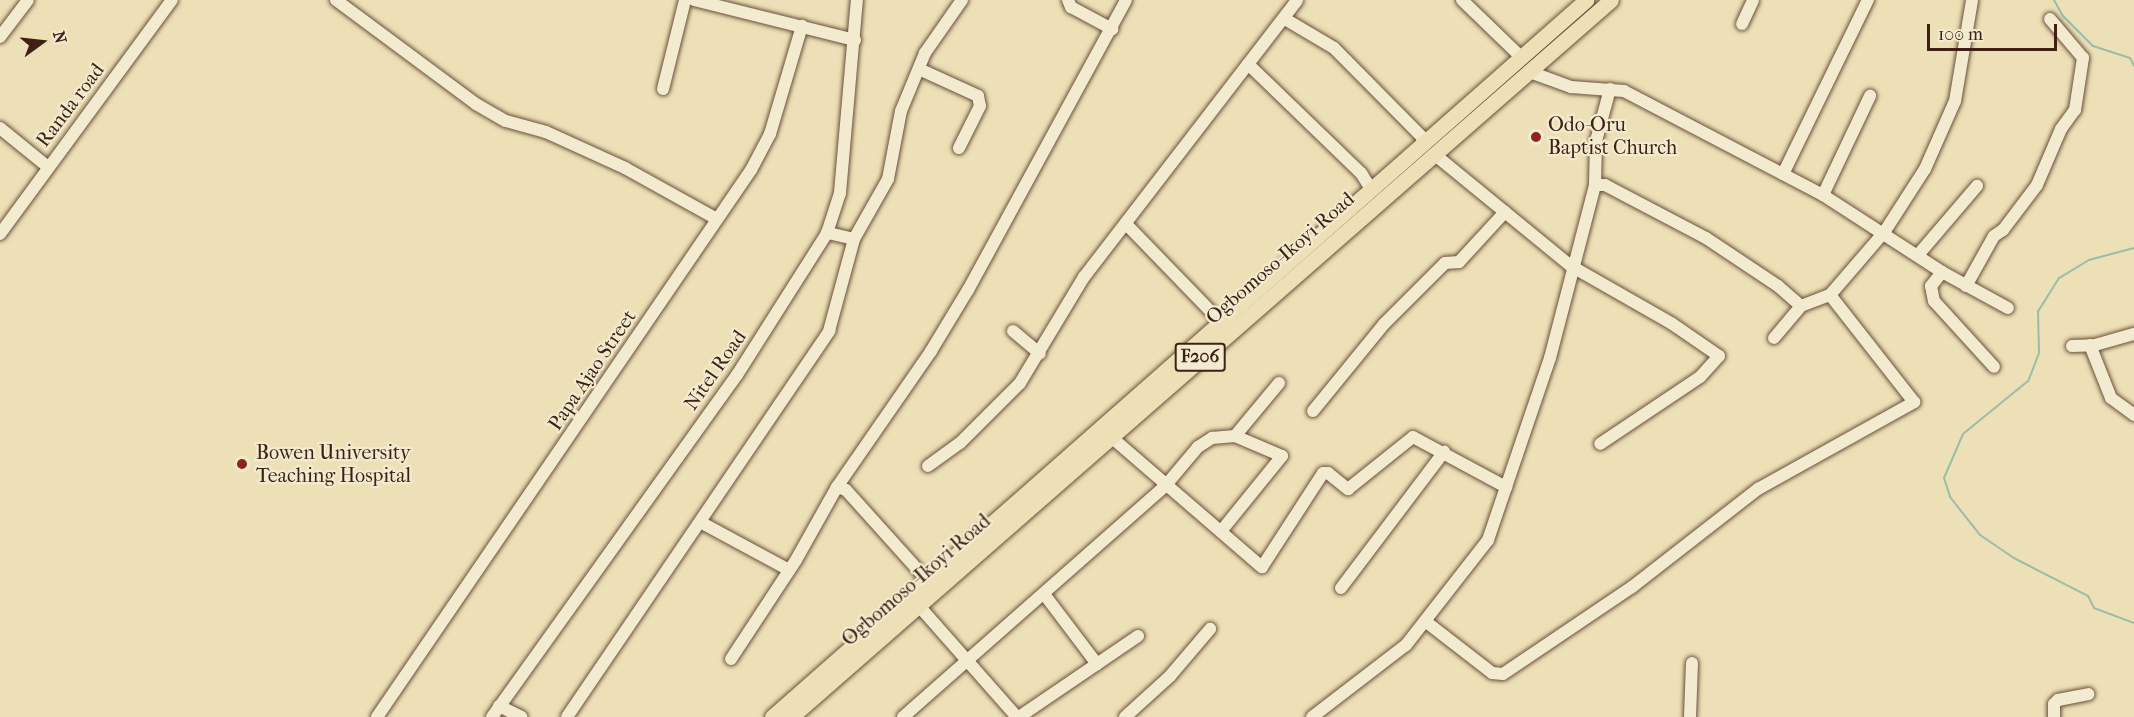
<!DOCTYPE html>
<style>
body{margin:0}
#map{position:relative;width:2134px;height:717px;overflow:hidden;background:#ede0b6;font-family:"IM FELL French Canon",serif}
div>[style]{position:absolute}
.stream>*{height:2px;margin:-1px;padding:0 1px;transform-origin:1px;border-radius:1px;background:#99bdab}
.roads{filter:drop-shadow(0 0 2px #6a503c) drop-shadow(0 0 2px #6a503c)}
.minor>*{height:12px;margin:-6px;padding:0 6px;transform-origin:6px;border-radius:6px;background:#f3ebd0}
.major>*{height:15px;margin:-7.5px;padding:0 7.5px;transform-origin:7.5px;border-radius:7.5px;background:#ede0b6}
.dots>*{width:16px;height:16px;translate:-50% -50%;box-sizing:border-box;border:3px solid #f3ebd0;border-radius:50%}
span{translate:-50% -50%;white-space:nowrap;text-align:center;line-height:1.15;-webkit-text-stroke:4.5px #f3ebd0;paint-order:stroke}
.shield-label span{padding:2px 4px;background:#f3ebd0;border:2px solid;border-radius:4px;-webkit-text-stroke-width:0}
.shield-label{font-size:18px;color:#3f2013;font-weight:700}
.street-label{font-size:20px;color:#3f2013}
.poi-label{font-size:20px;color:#3f2013}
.left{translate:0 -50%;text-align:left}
.north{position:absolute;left:12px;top:12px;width:60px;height:60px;-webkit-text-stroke:4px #f3ebd0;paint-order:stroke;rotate:75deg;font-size:16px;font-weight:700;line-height:24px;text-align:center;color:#3f2013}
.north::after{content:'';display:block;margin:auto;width:21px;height:27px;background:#3f2013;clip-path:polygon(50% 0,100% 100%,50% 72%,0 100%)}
.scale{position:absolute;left:1927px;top:24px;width:130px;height:27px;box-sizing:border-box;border:3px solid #3f2013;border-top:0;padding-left:8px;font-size:18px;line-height:21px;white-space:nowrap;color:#3f2013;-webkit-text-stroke:4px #f3ebd0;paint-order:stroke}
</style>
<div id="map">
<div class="stream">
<div style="left:2054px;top:0;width:18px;rotate:61deg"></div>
<div style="left:2063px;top:16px;width:42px;rotate:45deg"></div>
<div style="left:2093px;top:46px;width:39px;rotate:18deg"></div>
<div style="left:2130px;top:58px;width:9px;rotate:63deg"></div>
<div style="left:2134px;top:248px;width:47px;rotate:165.1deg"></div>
<div style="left:2089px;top:260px;width:35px;rotate:149deg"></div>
<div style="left:2059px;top:278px;width:39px;rotate:122deg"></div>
<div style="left:2038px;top:311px;width:42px;rotate:88.6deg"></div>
<div style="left:2039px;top:353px;width:30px;rotate:111deg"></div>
<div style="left:2028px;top:381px;width:84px;rotate:140.8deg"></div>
<div style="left:1963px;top:434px;width:48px;rotate:113.4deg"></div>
<div style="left:1944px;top:478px;width:20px;rotate:72deg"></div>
<div style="left:1950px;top:497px;width:48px;rotate:51.7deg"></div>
<div style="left:1980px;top:535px;width:41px;rotate:34.1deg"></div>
<div style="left:2014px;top:558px;width:83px;rotate:27.2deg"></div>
<div style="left:2088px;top:596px;width:13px;rotate:63deg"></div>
<div style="left:2094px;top:608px;width:43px;rotate:20.6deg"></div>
</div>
<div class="roads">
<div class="minor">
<div style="left:336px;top:0;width:174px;rotate:36.6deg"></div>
<div style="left:476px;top:104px;width:34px;rotate:30deg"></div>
<div style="left:506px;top:121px;width:41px;rotate:15.4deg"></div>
<div style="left:546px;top:132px;width:87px;rotate:24.5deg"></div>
<div style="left:625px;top:168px;width:105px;rotate:29deg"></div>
<div style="left:694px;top:0;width:166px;rotate:14deg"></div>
<div style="left:1068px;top:0;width:8px;rotate:67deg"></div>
<div style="left:1071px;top:7px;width:47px;rotate:28.2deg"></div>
<div style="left:1462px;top:0;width:82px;rotate:44deg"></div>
<div style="left:1285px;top:19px;width:57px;rotate:30.6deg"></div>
<div style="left:1334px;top:48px;width:125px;rotate:45.3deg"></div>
<div style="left:1422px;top:137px;width:7px;rotate:82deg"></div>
<div style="left:1742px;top:24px;width:26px;rotate:-65deg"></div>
<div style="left:0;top:37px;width:46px;rotate:-52.9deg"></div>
<div style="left:1248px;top:64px;width:157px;rotate:44deg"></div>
<div style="left:1361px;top:173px;width:19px;rotate:58deg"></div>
<div style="left:919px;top:69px;width:65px;rotate:24.6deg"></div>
<div style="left:978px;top:96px;width:10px;rotate:79deg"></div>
<div style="left:980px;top:106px;width:47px;rotate:116.6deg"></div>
<div style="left:1530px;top:72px;width:44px;rotate:20.1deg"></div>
<div style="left:1571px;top:87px;width:53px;rotate:4.3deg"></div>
<div style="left:1624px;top:91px;width:225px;rotate:27.6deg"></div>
<div style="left:1823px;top:195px;width:142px;rotate:32.9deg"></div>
<div style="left:1942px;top:272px;width:75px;rotate:28.6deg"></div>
<div style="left:663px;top:89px;width:92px;rotate:-76.1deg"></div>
<div style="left:0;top:128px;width:62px;rotate:39.1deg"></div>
<div style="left:1434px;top:154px;width:177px;rotate:39.3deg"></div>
<div style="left:1571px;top:266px;width:115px;rotate:29.7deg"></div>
<div style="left:1671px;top:323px;width:58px;rotate:34.5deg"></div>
<div style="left:1719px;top:356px;width:28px;rotate:132deg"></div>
<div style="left:1700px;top:377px;width:120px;rotate:146.2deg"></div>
<div style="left:1783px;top:174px;width:194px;rotate:-64deg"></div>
<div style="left:1595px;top:185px;width:44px;rotate:-88.7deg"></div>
<div style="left:1596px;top:141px;width:54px;rotate:-74.9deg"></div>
<div style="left:1823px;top:195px;width:110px;rotate:-64.6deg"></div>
<div style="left:1127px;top:225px;width:132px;rotate:45.9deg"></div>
<div style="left:0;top:234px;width:290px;rotate:-53.7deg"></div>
<div style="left:854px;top:239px;width:69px;rotate:-60.5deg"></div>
<div style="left:888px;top:179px;width:69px;rotate:-79.2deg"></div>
<div style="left:901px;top:111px;width:63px;rotate:-67.5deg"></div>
<div style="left:925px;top:53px;width:65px;rotate:-55.1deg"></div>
<div style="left:1918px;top:255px;width:91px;rotate:-49.5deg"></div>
<div style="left:1942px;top:272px;width:18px;rotate:128deg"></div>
<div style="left:1931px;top:286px;width:15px;rotate:79deg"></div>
<div style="left:1934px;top:301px;width:89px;rotate:47.7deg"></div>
<div style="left:1966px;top:286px;width:57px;rotate:-60.8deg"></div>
<div style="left:1994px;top:236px;width:11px;rotate:-34deg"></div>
<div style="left:2003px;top:230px;width:56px;rotate:-52.9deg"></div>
<div style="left:2037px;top:185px;width:61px;rotate:-66.8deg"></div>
<div style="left:2061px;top:129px;width:24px;rotate:-54deg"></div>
<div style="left:2075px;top:110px;width:53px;rotate:-81.3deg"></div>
<div style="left:2083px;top:58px;width:51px;rotate:-130.2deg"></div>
<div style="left:1013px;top:331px;width:35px;rotate:40deg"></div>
<div style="left:1774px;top:338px;width:42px;rotate:-49.8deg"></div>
<div style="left:1801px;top:306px;width:31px;rotate:-21deg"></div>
<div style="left:1830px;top:295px;width:84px;rotate:-49.3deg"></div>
<div style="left:1885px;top:231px;width:74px;rotate:-57.2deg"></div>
<div style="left:1925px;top:169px;width:74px;rotate:-66.2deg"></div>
<div style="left:1955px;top:101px;width:102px;rotate:-80.4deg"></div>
<div style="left:2090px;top:345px;width:57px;rotate:68.4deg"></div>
<div style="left:2111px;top:398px;width:29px;rotate:36deg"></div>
<div style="left:2072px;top:346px;width:23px;rotate:-2deg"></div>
<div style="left:2095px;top:345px;width:41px;rotate:-15.8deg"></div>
<div style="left:1313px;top:411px;width:112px;rotate:-50.8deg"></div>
<div style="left:1384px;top:324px;width:86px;rotate:-45deg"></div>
<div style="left:1445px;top:263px;width:14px;rotate:-4deg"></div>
<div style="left:1459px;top:262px;width:68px;rotate:-47.4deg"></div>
<div style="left:1110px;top:436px;width:201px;rotate:40.8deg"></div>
<div style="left:1262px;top:567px;width:112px;rotate:-57deg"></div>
<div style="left:1323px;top:473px;width:5px"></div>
<div style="left:1328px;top:473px;width:26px;rotate:39deg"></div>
<div style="left:1348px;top:489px;width:83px;rotate:-38.7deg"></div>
<div style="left:1413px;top:437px;width:106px;rotate:28.3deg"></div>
<div style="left:1235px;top:436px;width:69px;rotate:-50.3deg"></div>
<div style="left:928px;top:466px;width:39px;rotate:-36deg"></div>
<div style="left:960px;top:443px;width:85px;rotate:-45deg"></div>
<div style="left:1020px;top:383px;width:124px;rotate:-58.9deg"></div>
<div style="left:1084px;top:277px;width:349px;rotate:-52.4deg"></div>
<div style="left:837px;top:487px;width:9px;rotate:18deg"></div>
<div style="left:846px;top:490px;width:120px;rotate:48deg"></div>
<div style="left:702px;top:523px;width:99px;rotate:28.4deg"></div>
<div style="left:1341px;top:588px;width:171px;rotate:-52.9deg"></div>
<div style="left:1044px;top:594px;width:88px;rotate:52.9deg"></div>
<div style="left:919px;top:606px;width:148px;rotate:48.6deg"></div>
<div style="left:1425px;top:621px;width:85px;rotate:37.8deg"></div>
<div style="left:1492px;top:673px;width:11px;rotate:5deg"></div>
<div style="left:1503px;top:674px;width:156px;rotate:-34deg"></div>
<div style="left:1632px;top:587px;width:160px;rotate:-37.9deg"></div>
<div style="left:1758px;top:489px;width:179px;rotate:-29.1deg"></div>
<div style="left:1914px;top:402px;width:136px;rotate:-128.1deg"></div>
<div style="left:731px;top:659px;width:118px;rotate:-56.7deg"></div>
<div style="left:796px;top:560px;width:84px;rotate:-60.7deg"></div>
<div style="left:837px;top:487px;width:165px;rotate:-55.3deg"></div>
<div style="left:931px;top:351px;width:71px;rotate:-58.8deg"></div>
<div style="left:968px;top:290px;width:330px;rotate:-61.4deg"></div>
<div style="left:499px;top:706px;width:25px;rotate:26deg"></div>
<div style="left:377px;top:717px;width:663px;rotate:-55.64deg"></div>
<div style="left:751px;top:170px;width:41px;rotate:-62.2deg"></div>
<div style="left:770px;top:134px;width:113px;rotate:-73.5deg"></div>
<div style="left:492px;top:717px;width:421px;rotate:-54.4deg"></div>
<div style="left:737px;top:375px;width:168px;rotate:-57.6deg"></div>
<div style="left:827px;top:233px;width:42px;rotate:-72deg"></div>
<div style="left:840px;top:193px;width:194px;rotate:-85deg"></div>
<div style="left:567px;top:717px;width:467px;rotate:-55.8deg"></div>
<div style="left:829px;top:331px;width:95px;rotate:-74.8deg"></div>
<div style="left:854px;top:239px;width:28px;rotate:-167deg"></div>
<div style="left:903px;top:717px;width:351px;rotate:-41.4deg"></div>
<div style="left:1166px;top:485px;width:50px;rotate:-49.9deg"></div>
<div style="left:1198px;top:447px;width:17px;rotate:-33deg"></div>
<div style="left:1212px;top:438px;width:23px;rotate:-5deg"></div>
<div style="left:1235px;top:436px;width:51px;rotate:23.1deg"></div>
<div style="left:1282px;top:456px;width:95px;rotate:129deg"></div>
<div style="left:1019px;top:717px;width:144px;rotate:-34.2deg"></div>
<div style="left:1125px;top:717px;width:61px;rotate:-42.3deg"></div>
<div style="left:1170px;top:676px;width:62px;rotate:-49.6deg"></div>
<div style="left:1312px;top:717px;width:118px;rotate:-37.5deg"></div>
<div style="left:1406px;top:645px;width:133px;rotate:-52deg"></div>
<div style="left:1488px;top:540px;width:192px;rotate:-71.2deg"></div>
<div style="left:1550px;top:358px;width:179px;rotate:-75.4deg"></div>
<div style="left:1595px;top:185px;width:10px"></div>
<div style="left:1605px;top:185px;width:114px;rotate:27.7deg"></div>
<div style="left:1706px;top:238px;width:87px;rotate:33.7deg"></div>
<div style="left:1778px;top:286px;width:30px;rotate:41deg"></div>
<div style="left:1690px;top:717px;width:54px;rotate:-87.9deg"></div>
<div style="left:2054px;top:717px;width:13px;rotate:-90deg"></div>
<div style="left:2054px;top:704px;width:6px;rotate:-45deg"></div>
<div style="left:2058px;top:700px;width:31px;rotate:-11deg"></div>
</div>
<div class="major">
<div style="left:772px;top:717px;width:1085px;rotate:-41.37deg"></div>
<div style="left:791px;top:717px;width:1089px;rotate:-41.17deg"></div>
</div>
</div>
<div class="dots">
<div style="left:1536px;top:137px;background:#8f2418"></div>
<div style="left:242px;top:464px;background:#8f2418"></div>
</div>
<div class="shield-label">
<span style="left:1200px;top:357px">F206</span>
</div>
<div class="street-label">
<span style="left:70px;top:105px;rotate:-53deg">Randa road</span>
<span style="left:1280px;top:258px;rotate:-41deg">Ogbomoso-Ikoyi Road</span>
<span style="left:592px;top:370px;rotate:-56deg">Papa Ajao Street</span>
<span style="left:715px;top:370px;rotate:-55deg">Nitel Road</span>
<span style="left:916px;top:580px;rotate:-41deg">Ogbomoso-Ikoyi Road</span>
</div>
<div class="poi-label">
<span class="left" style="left:1548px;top:136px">Odo-Oru<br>Baptist Church</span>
<span class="left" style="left:256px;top:464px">Bowen University<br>Teaching Hospital</span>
</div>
<div class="north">N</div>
<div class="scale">100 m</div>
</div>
